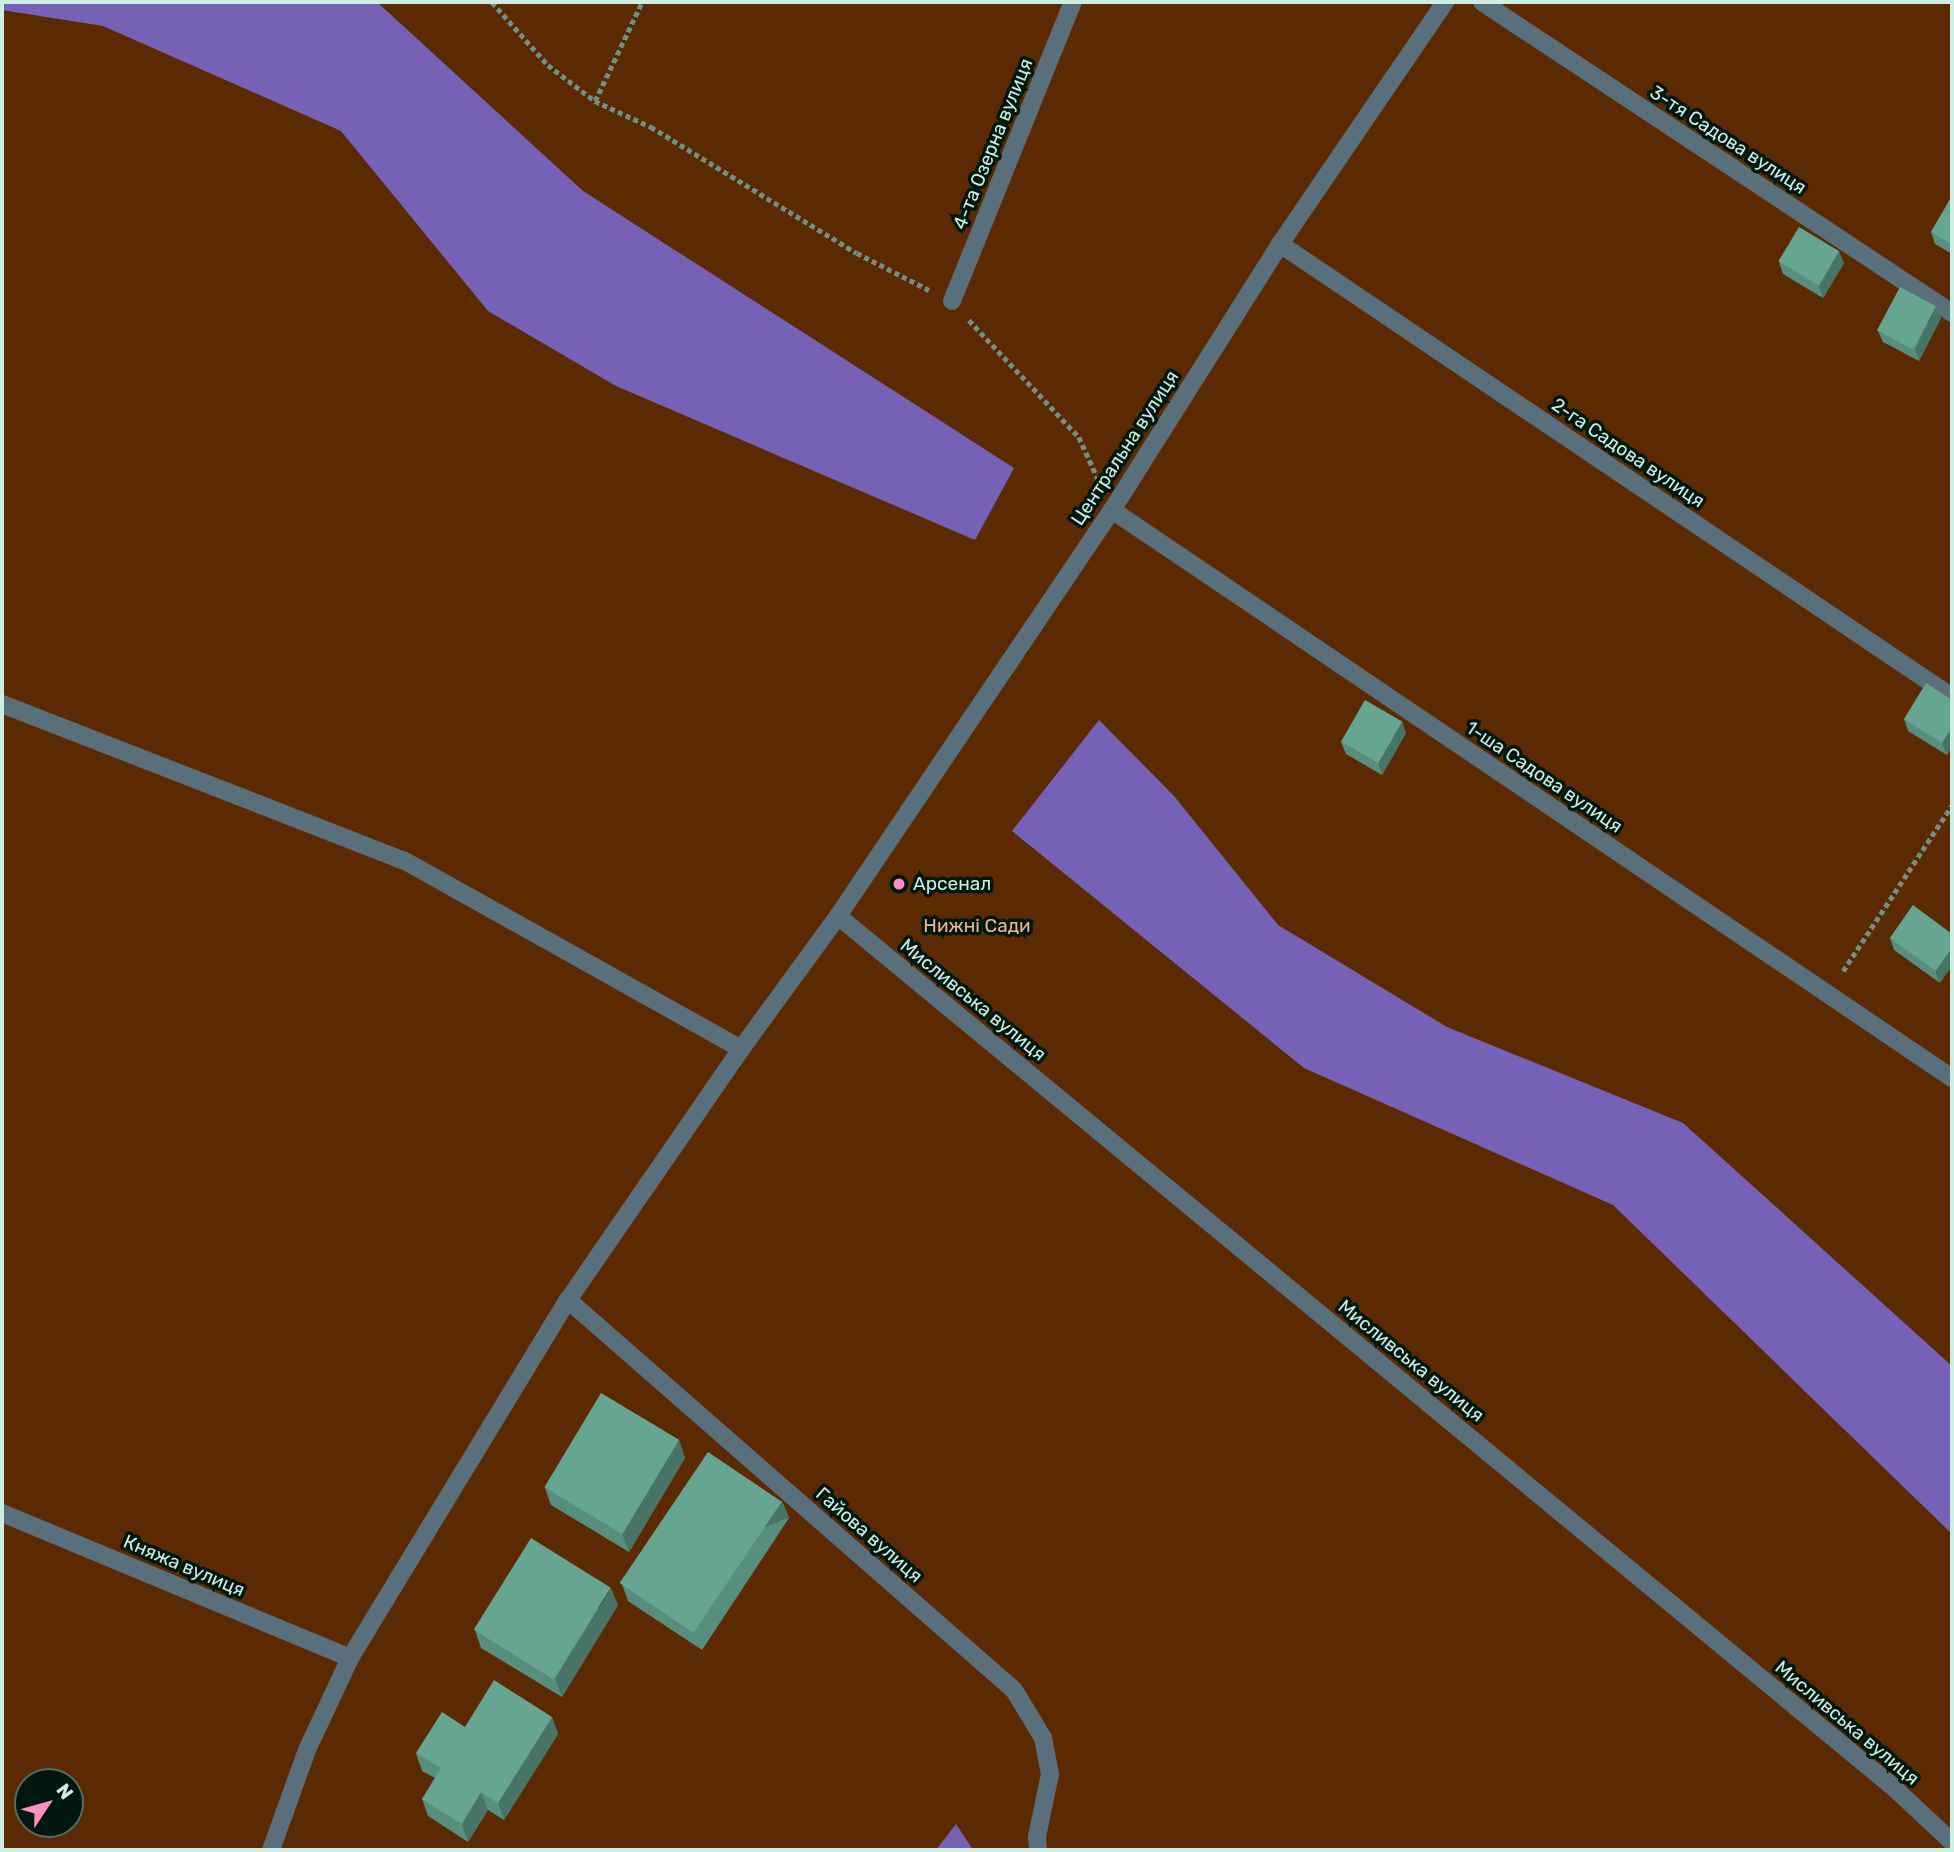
<!DOCTYPE html>
<meta charset="utf-8">
<style>
body{margin:0}
#map{position:relative;width:1954px;height:1852px;overflow:hidden;background:#0e3027;font-family:Rubik,sans-serif}
div>[style]{position:absolute}
.green>*{inset:0;background:#5c2a02}
.water>*{inset:0;background:#7561b6}
.path>*{height:4.5px;margin-top:-2.25px;transform-origin:0;background:repeating-linear-gradient(90deg,#709086 0 5px,transparent 0 8.5px)}
.minor>*{height:18px;margin:-9px;padding:0 9px;transform-origin:9px;border-radius:9px;background:#596f7b}
.wall>*{inset:0;background:#588e7e}
.shaded-wall>*{inset:0;background:#477466;transform-origin:0 0}
.building>*{inset:0;background:#66a592;transform-origin:0 0}
.dots>*{width:19px;height:19px;translate:-50% -50%;box-sizing:border-box;border:4px solid #001710;border-radius:50%}
span{translate:-50% -50%;white-space:nowrap;text-align:center;line-height:1.15;-webkit-text-stroke:7px #001710;paint-order:stroke}
.street-label{font-size:19px;color:#cfeee3}
.poi-label{font-size:19px;color:#cfeee3}
.left{translate:0 -50%;text-align:left}
.park-label{font-size:19px;color:#f6b48b}
.frame{position:absolute;inset:0;border:4px solid #cfeee3;pointer-events:none}
.north{position:absolute;left:14px;top:1768px;width:70px;height:70px;box-sizing:border-box;background:#001710;border:2px solid #536d64;border-radius:50%;rotate:54deg;font-size:19px;font-weight:700;line-height:28px;text-align:center;color:#cfeee3}
.north::after{content:'';display:block;margin:auto;width:24px;height:32px;background:#fd8ec0;clip-path:polygon(50% 0,100% 100%,50% 72%,0 100%)}
</style>
<div id="map">
<div class="green">
<div style="clip-path:polygon(evenodd,2px 2px,1952px 2px,1952px 1850px,2px 1850px,2px 2px,28px 1782px,70px 1782px,70px 1824px,28px 1824px,28px 1782px)"></div>
</div>
<div class="water">
<div style="clip-path:polygon(2px 2px,377px 2px,583px 191px,1014px 468px,975px 540px,616px 386px,488px 311px,341px 131px,103px 26px,2px 10px)"></div>
<div style="clip-path:polygon(1099px 720px,1174px 796px,1278px 925px,1447px 1027px,1683px 1123px,1952px 1366px,1952px 1534px,1613px 1205px,1304px 1068px,1012px 831px)"></div>
<div style="clip-path:polygon(956px 1824px,973px 1850px,936px 1850px)"></div>
</div>
<div class="path">
<div style="left:492px;top:2px;width:84px;rotate:48.4deg"></div>
<div style="left:548px;top:65px;width:59px;rotate:37.5deg"></div>
<div style="left:595px;top:101px;width:62px;rotate:24.9deg"></div>
<div style="left:651px;top:127px;width:241px;rotate:31.5deg"></div>
<div style="left:857px;top:253px;width:81px;rotate:27.2deg"></div>
<div style="left:595px;top:101px;width:110px;rotate:-64.6deg"></div>
<div style="left:969px;top:320px;width:161px;rotate:46.8deg"></div>
<div style="left:1079px;top:437px;width:48px;rotate:65.6deg"></div>
<div style="left:1843px;top:971px;width:199px;rotate:-56.7deg"></div>
</div>
<div class="minor">
<div style="left:1482px;top:2px;width:564px;rotate:33.49deg"></div>
<div style="left:1280px;top:244px;width:810px;rotate:33.98deg"></div>
<div style="left:952px;top:301px;width:323px;rotate:-68deg"></div>
<div style="left:1112px;top:510px;width:1014px;rotate:34.07deg"></div>
<div style="left:2px;top:704px;width:433px;rotate:21.3deg"></div>
<div style="left:405px;top:861px;width:385px;rotate:29.2deg"></div>
<div style="left:838px;top:916px;width:1367px;rotate:39.54deg"></div>
<div style="left:1892px;top:1786px;width:82px;rotate:43deg"></div>
<div style="left:568px;top:1300px;width:592px;rotate:41.17deg"></div>
<div style="left:1014px;top:1690px;width:56px;rotate:58.9deg"></div>
<div style="left:1043px;top:1738px;width:37px;rotate:79deg"></div>
<div style="left:1050px;top:1774px;width:64px;rotate:101.7deg"></div>
<div style="left:1037px;top:1837px;width:13px;rotate:86deg"></div>
<div style="left:2px;top:1513px;width:377px;rotate:22.6deg"></div>
<div style="left:271px;top:1850px;width:106px;rotate:-70.2deg"></div>
<div style="left:307px;top:1750px;width:102px;rotate:-64.9deg"></div>
<div style="left:350px;top:1658px;width:419px;rotate:-58.7deg"></div>
<div style="left:568px;top:1300px;width:305px;rotate:-55.4deg"></div>
<div style="left:741px;top:1049px;width:165px;rotate:-53.9deg"></div>
<div style="left:838px;top:916px;width:490px;rotate:-56deg"></div>
<div style="left:1112px;top:510px;width:315px;rotate:-57.7deg"></div>
<div style="left:1280px;top:244px;width:293px;rotate:-55.7deg"></div>
</div>
<div class="wall">
<div style="clip-path:polygon(1952px 196px,1952px 254px,1935px 244px,1931px 232px)"></div>
<div style="clip-path:polygon(1779px 262px,1844px 263px,1823px 298px,1783px 274px)"></div>
<div style="clip-path:polygon(1941px 318px,1919px 361px,1883px 342px,1878px 331px)"></div>
<div style="clip-path:polygon(1952px 700px,1952px 746px,1947px 755px,1908px 731px,1904px 719px)"></div>
<div style="clip-path:polygon(1406px 733px,1382px 775px,1346px 754px,1341px 742px)"></div>
<div style="clip-path:polygon(1913px 905px,1940px 983px,1894px 950px,1890px 938px)"></div>
<div style="clip-path:polygon(679px 1440px,685px 1458px,629px 1552px,551px 1505px,545px 1488px)"></div>
<div style="clip-path:polygon(782px 1501px,789px 1518px,702px 1650px,628px 1601px,622px 1584px)"></div>
<div style="clip-path:polygon(618px 1605px,562px 1697px,481px 1648px,475px 1630px)"></div>
<div style="clip-path:polygon(552px 1717px,558px 1734px,504px 1820px,488px 1810px,468px 1842px,428px 1816px,422px 1799px,435px 1778px,422px 1771px,416px 1753px,465px 1727px)"></div>
</div>
<div class="shaded-wall">
<div style="clip-path:polygon(1839px 251px,1844px 263px,1823px 298px,1819px 286px)"></div>
<div style="clip-path:polygon(1936px 306px,1941px 318px,1919px 361px,1915px 349px)"></div>
<div style="clip-path:polygon(1402px 721px,1406px 733px,1382px 775px,1378px 763px)"></div>
<div style="clip-path:polygon(1952px 727px,1952px 746px,1947px 755px,1942px 743px)"></div>
<div style="clip-path:polygon(1952px 948px,1952px 966px,1940px 983px,1936px 971px)"></div>
<div style="clip-path:polygon(679px 1440px,685px 1458px,629px 1552px,622px 1534px)"></div>
<div style="left:782px;top:1501px;width:18px;height:158px;rotate:68deg"></div>
<div style="clip-path:polygon(611px 1588px,618px 1605px,562px 1697px,555px 1679px)"></div>
<div style="clip-path:polygon(552px 1717px,558px 1734px,504px 1820px,498px 1803px)"></div>
<div style="clip-path:polygon(481px 1792px,488px 1810px,468px 1842px,462px 1824px)"></div>
</div>
<div class="building">
<div style="clip-path:polygon(1952px 196px,1952px 245px,1931px 232px)"></div>
<div style="left:1799px;top:227px;width:47px;height:40px;rotate:31deg"></div>
<div style="left:1900px;top:287px;width:41px;height:49px;rotate:28deg"></div>
<div style="clip-path:polygon(1926px 683px,1952px 700px,1952px 727px,1942px 743px,1904px 719px)"></div>
<div style="left:1365px;top:700px;width:43px;height:48px;rotate:30deg"></div>
<div style="clip-path:polygon(1913px 905px,1952px 934px,1952px 948px,1936px 971px,1890px 938px)"></div>
<div style="left:601px;top:1393px;width:91px;height:110px;rotate:31deg"></div>
<div style="left:708px;top:1452px;width:89px;height:158px;rotate:34deg"></div>
<div style="left:531px;top:1538px;width:94px;height:108px;rotate:32deg"></div>
<div style="clip-path:polygon(494px 1680px,552px 1717px,498px 1803px,481px 1792px,462px 1824px,422px 1799px,441px 1768px,416px 1753px,442px 1712px,465px 1727px)"></div>
</div>
<div class="dots">
<div style="left:899px;top:884px;background:#fd8ec0"></div>
</div>
<div class="street-label">
<span style="left:1728px;top:140px;rotate:33deg">3-тя Садова вулиця</span>
<span style="left:993px;top:144px;rotate:-68deg">4-та Озерна вулиця</span>
<span style="left:1125px;top:448px;rotate:-57deg">Центральна вулиця</span>
<span style="left:1628px;top:453px;rotate:34deg">2-га Садова вулиця</span>
<span style="left:1544px;top:777px;rotate:34deg">1-ша Садова вулиця</span>
<span style="left:973px;top:1000px;rotate:39deg">Мисливська вулиця</span>
<span style="left:1411px;top:1361px;rotate:39deg">Мисливська вулиця</span>
<span style="left:869px;top:1535px;rotate:41deg">Гайова вулиця</span>
<span style="left:184px;top:1566px;rotate:23deg">Княжа вулиця</span>
<span style="left:1847px;top:1723px;rotate:40deg">Мисливська вулиця</span>
</div>
<div class="poi-label">
<span class="left" style="left:913px;top:884px">Арсенал</span>
</div>
<div class="park-label">
<span style="left:977px;top:926px">Нижні Сади</span>
</div>
<div class="frame"></div>
<div class="north">N</div>
</div>
